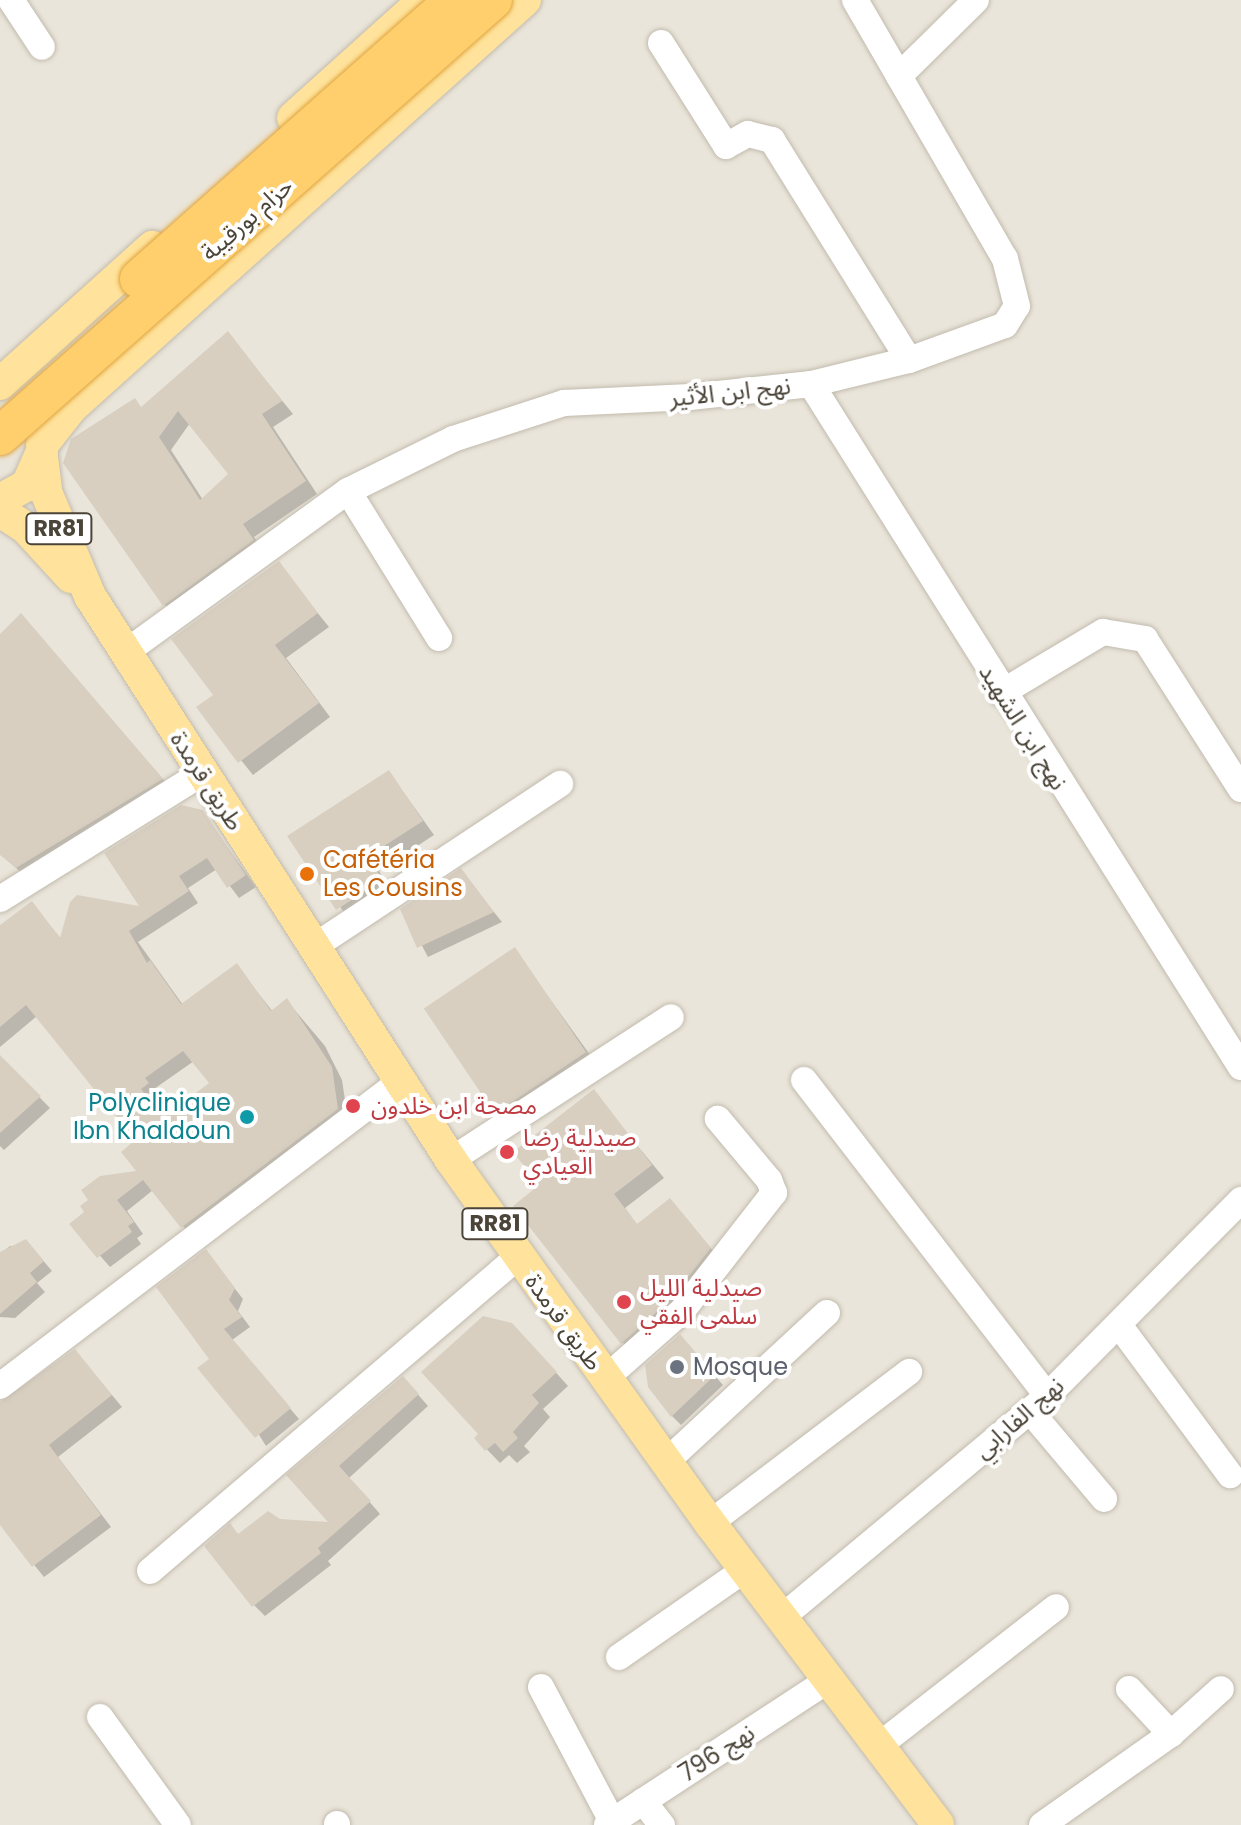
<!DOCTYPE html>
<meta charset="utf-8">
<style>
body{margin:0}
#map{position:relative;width:1241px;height:1825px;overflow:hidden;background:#f6f3ec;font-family:Poppins,"Noto Sans Arabic",sans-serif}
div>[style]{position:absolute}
.residential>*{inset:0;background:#eae5da;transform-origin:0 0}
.shadow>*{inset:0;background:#0003}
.building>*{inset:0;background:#d8cfc1;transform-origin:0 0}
.roads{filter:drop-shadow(0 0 2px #c2bbae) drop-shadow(0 0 2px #c2bbae)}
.minor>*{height:26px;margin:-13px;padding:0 13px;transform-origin:13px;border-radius:13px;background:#fff}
.major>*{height:32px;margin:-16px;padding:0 16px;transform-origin:16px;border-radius:16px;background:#ffe39c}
.bridges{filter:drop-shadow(0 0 2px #e0a43c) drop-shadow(0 0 2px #e0a43c)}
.highway-bridge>*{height:38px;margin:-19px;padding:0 19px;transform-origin:19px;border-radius:19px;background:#ffcf6e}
.dots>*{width:22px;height:22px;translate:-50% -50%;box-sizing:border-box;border:4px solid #fff;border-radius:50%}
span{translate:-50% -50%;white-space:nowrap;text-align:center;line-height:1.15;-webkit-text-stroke:8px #fff;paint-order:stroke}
.shield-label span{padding:2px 6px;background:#fff;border:2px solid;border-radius:6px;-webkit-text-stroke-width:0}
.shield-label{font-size:22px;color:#4b4439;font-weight:700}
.street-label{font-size:24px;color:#4b4439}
.food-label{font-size:24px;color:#c56008}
.left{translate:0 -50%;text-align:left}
.culture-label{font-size:24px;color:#0d838f}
.right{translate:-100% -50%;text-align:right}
.health-label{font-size:24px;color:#be3a42}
.worship-label{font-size:24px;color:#5b616d}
</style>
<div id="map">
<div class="residential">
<div style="left:0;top:0;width:1241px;height:1825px"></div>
</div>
<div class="shadow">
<div style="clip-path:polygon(evenodd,228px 334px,293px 414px,273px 427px,317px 494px,254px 537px,265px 553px,177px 617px,164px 604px,142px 409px,228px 334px,190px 423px,231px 475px,203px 500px,171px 450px,190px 423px)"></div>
<div style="clip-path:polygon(278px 564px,329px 627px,286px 658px,330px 717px,253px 775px,199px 708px,216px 695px)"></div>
<div style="clip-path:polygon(33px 628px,174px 792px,30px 880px,0 854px,0 637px)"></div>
<div style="clip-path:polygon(389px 772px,434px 835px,379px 871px,394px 894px,351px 922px,290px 837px)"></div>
<div style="clip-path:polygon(evenodd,202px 812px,256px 887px,239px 898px,217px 869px,188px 888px,198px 903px,138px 942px,183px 1005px,237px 966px,273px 1012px,287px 1001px,325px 1046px,342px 1080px,348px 1120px,193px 1238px,153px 1190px,127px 1211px,143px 1234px,137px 1238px,141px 1244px,110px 1267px,72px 1224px,139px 1172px,138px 1141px,37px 1016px,0 1047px,0 928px,32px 904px,62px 940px,143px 909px,202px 812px,194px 1061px,211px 1083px,165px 1120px,150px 1101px,158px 1095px,154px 1089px,194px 1061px)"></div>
<div style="clip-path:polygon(461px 871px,502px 922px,428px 957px,403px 910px)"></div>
<div style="clip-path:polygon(514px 949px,598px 1066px,512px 1122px,499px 1110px)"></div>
<div style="clip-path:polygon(0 1057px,50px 1108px,4px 1150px,0 1146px)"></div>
<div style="clip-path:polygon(593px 1092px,664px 1178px,625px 1208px,638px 1226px,682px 1213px,722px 1262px,635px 1355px,622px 1342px,542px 1186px)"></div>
<div style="clip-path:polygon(10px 1246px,35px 1251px,52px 1271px,37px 1283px,45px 1292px,15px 1318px,0 1317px,0 1254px)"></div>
<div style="clip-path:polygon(206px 1252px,243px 1299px,238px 1311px,250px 1327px,232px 1340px,299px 1419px,266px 1446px,212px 1359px)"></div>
<div style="clip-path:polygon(525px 1338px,568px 1386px,543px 1409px,550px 1417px,524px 1446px,530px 1452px,517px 1463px,509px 1455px,500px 1463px,476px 1438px)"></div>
<div style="clip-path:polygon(689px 1346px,723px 1385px,681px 1425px,672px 1416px)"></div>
<div style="clip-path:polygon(75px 1351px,122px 1407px,58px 1457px,111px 1527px,44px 1577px,0 1523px,0 1404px)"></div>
<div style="clip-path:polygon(414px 1390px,428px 1406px,349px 1478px,380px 1514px,328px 1561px,331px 1565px,265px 1616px,254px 1605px,230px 1526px,239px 1535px,280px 1521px,332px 1524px,289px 1476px)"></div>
</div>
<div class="building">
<div style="clip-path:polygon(evenodd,228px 331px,282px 401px,262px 414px,306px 481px,243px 524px,254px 540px,163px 606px,63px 463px,71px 439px,135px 398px,141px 407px,228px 331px,178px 411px,228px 474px,200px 500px,159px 437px,178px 411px)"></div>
<div style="clip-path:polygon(279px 561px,318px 613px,275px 645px,319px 703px,238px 763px,196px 707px,213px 695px,171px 639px)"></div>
<div style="clip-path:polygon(21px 613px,163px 779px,16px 868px,0 855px,0 634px)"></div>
<div style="clip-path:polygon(389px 770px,423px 821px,367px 857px,383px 880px,336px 910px,287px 836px)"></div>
<div style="clip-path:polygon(evenodd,181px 805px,203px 810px,246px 875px,227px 888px,207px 858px,179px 876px,189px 891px,129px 931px,147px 963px,150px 960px,181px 1004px,237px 963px,271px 1011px,287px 998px,332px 1067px,338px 1109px,181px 1228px,143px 1180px,117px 1200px,134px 1222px,128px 1226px,132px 1232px,97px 1258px,69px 1224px,84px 1212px,80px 1206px,88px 1200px,81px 1190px,100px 1176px,136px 1171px,121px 1152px,135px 1140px,26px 1005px,0 1027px,0 925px,32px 901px,60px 938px,70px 902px,77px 895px,139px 906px,104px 853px,181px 805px,183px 1051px,209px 1083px,163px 1118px,141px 1089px,149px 1083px,145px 1078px,183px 1051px)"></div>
<div style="clip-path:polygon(461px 868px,494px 912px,417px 948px,400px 909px)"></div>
<div style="left:515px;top:947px;width:127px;height:110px;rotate:56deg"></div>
<div style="clip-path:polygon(0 1055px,41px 1096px,0 1133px)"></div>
<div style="clip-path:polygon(594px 1089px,652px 1165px,614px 1194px,637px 1224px,670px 1198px,711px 1248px,670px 1300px,621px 1344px,513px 1206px,539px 1185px,513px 1152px)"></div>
<div style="clip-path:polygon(26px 1239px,44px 1261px,30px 1273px,37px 1282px,0 1314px,0 1252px)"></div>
<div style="clip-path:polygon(206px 1249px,235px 1288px,229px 1300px,242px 1317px,224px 1329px,291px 1408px,255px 1438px,197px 1368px,209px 1359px,156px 1287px)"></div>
<div style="clip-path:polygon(483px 1316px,512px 1323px,557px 1372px,532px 1395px,539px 1403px,513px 1432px,518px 1438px,503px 1452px,495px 1443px,485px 1451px,474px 1438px,478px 1434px,421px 1372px)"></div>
<div style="clip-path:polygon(680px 1334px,715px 1375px,671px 1417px,648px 1387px,645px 1365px)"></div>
<div style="clip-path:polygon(75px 1349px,112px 1395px,49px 1445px,101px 1515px,32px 1567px,0 1525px,0 1402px)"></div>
<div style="clip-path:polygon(403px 1376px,419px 1394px,339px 1466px,371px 1501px,318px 1548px,321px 1553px,252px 1607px,204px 1546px,230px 1523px,238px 1534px,268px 1511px,280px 1519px,328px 1522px,286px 1475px)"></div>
</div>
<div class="roads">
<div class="minor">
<div style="left:11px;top:0;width:56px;rotate:56.6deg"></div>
<div style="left:855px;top:0;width:88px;rotate:59.9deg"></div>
<div style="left:661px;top:43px;width:122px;rotate:57.7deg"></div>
<div style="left:726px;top:146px;width:25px;rotate:-29deg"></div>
<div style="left:748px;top:134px;width:25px;rotate:14deg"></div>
<div style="left:772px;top:140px;width:259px;rotate:58.1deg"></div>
<div style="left:811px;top:384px;width:807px;rotate:57.81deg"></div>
<div style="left:348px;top:491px;width:173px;rotate:58.2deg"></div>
<div style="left:126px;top:652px;width:274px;rotate:-36deg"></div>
<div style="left:348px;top:491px;width:117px;rotate:-26.3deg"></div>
<div style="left:453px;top:439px;width:117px;rotate:-18deg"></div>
<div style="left:564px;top:403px;width:126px;rotate:-2.7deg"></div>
<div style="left:690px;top:397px;width:122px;rotate:-6.1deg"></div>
<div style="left:811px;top:384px;width:101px;rotate:-13.8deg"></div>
<div style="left:909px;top:360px;width:102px;rotate:-20deg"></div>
<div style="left:1005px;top:325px;width:22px;rotate:-58deg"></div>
<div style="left:1017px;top:306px;width:49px;rotate:-104.3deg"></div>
<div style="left:1005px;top:259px;width:211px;rotate:-120.1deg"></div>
<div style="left:899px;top:76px;width:108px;rotate:-44.6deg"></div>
<div style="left:1001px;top:693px;width:119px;rotate:-30.9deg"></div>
<div style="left:1103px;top:632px;width:43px;rotate:9.5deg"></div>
<div style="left:1145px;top:639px;width:178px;rotate:57.4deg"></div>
<div style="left:0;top:899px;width:237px;rotate:-31.9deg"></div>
<div style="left:315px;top:946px;width:294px;rotate:-33.5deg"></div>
<div style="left:804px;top:1080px;width:399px;rotate:52.4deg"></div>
<div style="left:451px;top:1160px;width:262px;rotate:-33deg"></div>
<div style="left:1119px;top:1325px;width:187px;rotate:53.5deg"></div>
<div style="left:606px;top:1378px;width:101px;rotate:-41.4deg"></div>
<div style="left:682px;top:1311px;width:150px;rotate:-52.1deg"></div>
<div style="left:774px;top:1193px;width:14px;rotate:-111deg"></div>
<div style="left:769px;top:1180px;width:80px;rotate:-129.9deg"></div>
<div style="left:0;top:1386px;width:504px;rotate:-37.26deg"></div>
<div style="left:1030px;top:1411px;width:115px;rotate:49.9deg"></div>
<div style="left:667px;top:1461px;width:218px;rotate:-42.8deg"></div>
<div style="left:710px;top:1523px;width:250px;rotate:-37.2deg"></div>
<div style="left:150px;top:1571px;width:483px;rotate:-40.5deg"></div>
<div style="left:781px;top:1618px;width:346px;rotate:-39.8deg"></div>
<div style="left:1047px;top:1396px;width:276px;rotate:-45.3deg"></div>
<div style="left:619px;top:1657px;width:152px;rotate:-34.8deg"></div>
<div style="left:541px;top:1687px;width:152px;rotate:62.1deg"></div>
<div style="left:1129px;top:1689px;width:62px;rotate:47deg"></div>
<div style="left:100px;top:1717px;width:133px;rotate:54.2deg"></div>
<div style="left:877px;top:1747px;width:227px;rotate:-38deg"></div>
<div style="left:643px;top:1801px;width:31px;rotate:52deg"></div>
<div style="left:337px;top:1824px;width:1px;rotate:90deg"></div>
<div style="left:607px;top:1825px;width:263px;rotate:-33.2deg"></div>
<div style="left:1042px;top:1825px;width:158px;rotate:-35.2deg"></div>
<div style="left:1171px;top:1734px;width:67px;rotate:-42deg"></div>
</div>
<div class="major">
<div style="left:293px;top:118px;width:176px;rotate:-42deg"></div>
<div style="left:0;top:384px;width:205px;rotate:-42deg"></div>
<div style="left:42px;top:445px;width:48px;rotate:-51.7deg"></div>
<div style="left:72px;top:407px;width:609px;rotate:-41.94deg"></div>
<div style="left:42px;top:457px;width:35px;rotate:83deg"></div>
<div style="left:46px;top:492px;width:113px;rotate:67.1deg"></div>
<div style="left:90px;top:596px;width:670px;rotate:57.38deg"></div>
<div style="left:451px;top:1160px;width:446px;rotate:54.5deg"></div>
<div style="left:710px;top:1523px;width:378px;rotate:52.9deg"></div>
<div style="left:0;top:500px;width:31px;rotate:-29deg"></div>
<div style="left:27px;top:485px;width:37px;rotate:-66deg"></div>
<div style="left:0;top:511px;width:30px;rotate:33deg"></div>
<div style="left:25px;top:527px;width:68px;rotate:47.4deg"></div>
</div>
</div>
<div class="bridges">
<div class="highway-bridge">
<div style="left:139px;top:279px;width:421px;rotate:-41.5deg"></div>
<div style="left:0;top:436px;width:658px;rotate:-41.49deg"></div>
</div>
</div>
<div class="dots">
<div style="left:307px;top:874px;background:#e8710a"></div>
<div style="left:353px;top:1106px;background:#e0444e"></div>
<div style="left:247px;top:1117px;background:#0f9aa8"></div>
<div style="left:507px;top:1152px;background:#e0444e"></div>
<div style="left:624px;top:1302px;background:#e0444e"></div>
<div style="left:677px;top:1367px;background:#6b7280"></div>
</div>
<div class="shield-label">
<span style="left:59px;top:529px">RR81</span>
<span style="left:495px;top:1224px">RR81</span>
</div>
<div class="street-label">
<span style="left:247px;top:219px;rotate:-41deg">حزام بورقيبة</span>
<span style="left:730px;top:392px;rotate:-6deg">نهج ابن الأثير</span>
<span style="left:1023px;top:727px;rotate:58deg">نهج ابن الشهيد</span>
<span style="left:207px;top:781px;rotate:57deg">طريق قرمدة</span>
<span style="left:564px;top:1322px;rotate:54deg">طريق قرمدة</span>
<span style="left:1019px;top:1418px;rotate:-41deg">نهج الفارابي</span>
<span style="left:717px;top:1753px;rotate:-33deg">نهج 796</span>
</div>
<div class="food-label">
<span class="left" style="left:323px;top:874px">Cafétéria<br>Les Cousins</span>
</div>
<div class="culture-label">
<span class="right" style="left:231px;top:1117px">Polyclinique<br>Ibn Khaldoun</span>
</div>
<div class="health-label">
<span class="left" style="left:371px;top:1106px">مصحة ابن خلدون</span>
<span class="left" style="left:523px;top:1152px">صيدلية رضا<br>العيادي</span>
<span class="left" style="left:640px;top:1302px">صيدلية الليل<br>سلمى الفقي</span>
</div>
<div class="worship-label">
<span class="left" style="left:693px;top:1367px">Mosque</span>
</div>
</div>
